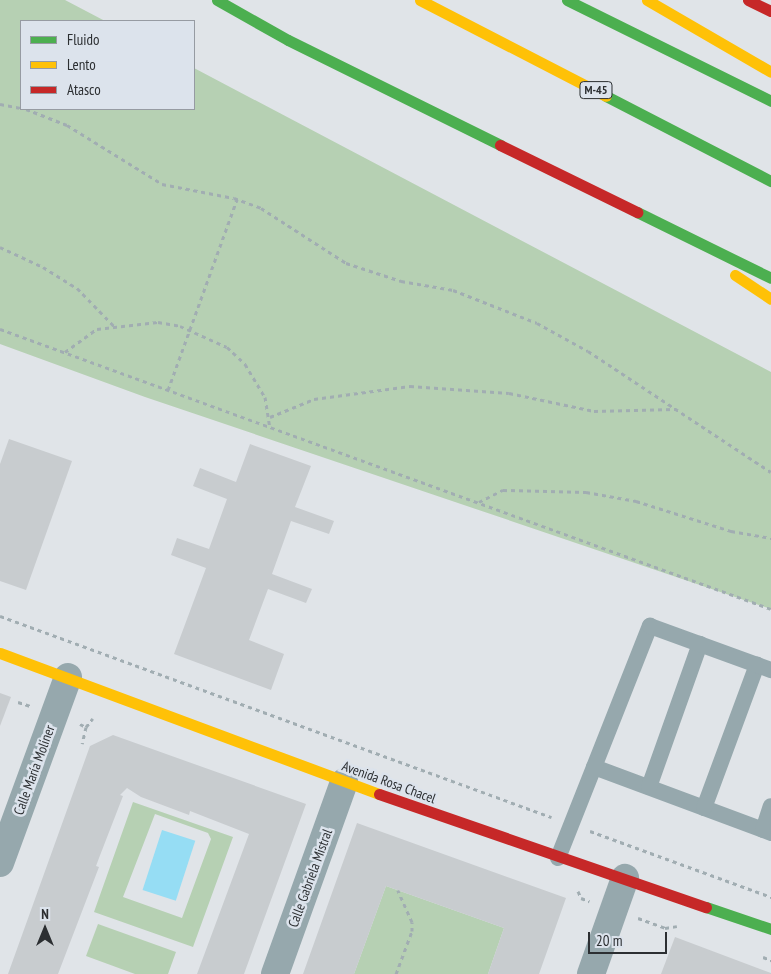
<!DOCTYPE html>
<meta charset="utf-8">
<style>
body{margin:0}
#map{position:relative;width:771px;height:974px;overflow:hidden;background:#e0e4e8;font-family:"PT Sans Narrow",sans-serif}
div>[style]{position:absolute}
.green>*{inset:0;background:#b6d0b3}
.water>*{inset:0;background:#96ddf4;transform-origin:0 0}
.building>*{inset:0;background:#c8cccf}
.path>*{height:3px;margin-top:-1.5px;transform-origin:0;background:repeating-linear-gradient(90deg,#a1adb2 0 4px,transparent 0 8px)}
.lane>*{height:16px;margin:-8px;padding:0 8px;transform-origin:8px;border-radius:8px;background:#96a8ad}
.street>*{height:28px;margin:-14px;padding:0 14px;transform-origin:14px;border-radius:14px;background:#96a8ad}
.fast>*{height:11px;margin:-5.5px;padding:0 5.5px;transform-origin:5.5px;border-radius:5.5px;background:#4caf50}
.slow>*{height:11px;margin:-5.5px;padding:0 5.5px;transform-origin:5.5px;border-radius:5.5px;background:#ffc107}
.jam>*{height:11px;margin:-5.5px;padding:0 5.5px;transform-origin:5.5px;border-radius:5.5px;background:#c62828}
span{translate:-50% -50%;white-space:nowrap;text-align:center;line-height:1.15;-webkit-text-stroke:5px #dce3ec;paint-order:stroke}
.shield-label span{padding:1px 4px;background:#dce3ec;border:1px solid;border-radius:4px;-webkit-text-stroke-width:0}
.shield-label{font-size:12px;color:#2c2f32;font-weight:700}
.street-label{font-size:14px;color:#2c2f32}
.legend{position:absolute;left:20px;top:20px;width:175px;height:90px;box-sizing:border-box;background:#dce3ec;border:1px solid #969ba2;margin:0;padding:6px 9px;list-style:none;font-size:15px;color:#2c2f32}
.legend li{display:flex;align-items:center;gap:10px;height:25px}
.legend b{width:25px;border:1px solid #969ba2}
.north{position:absolute;left:20px;top:904px;width:50px;height:50px;-webkit-text-stroke:4px #dce3ec;paint-order:stroke;rotate:0deg;font-size:14px;font-weight:700;line-height:20px;text-align:center;color:#2c2f32}
.north::after{content:'';display:block;margin:auto;width:18px;height:22px;background:#2c2f32;clip-path:polygon(50% 0,100% 100%,50% 72%,0 100%)}
.scale{position:absolute;left:588px;top:932px;width:79px;height:22px;box-sizing:border-box;border:2px solid #2c2f32;border-top:0;padding-left:6px;font-size:15px;line-height:18px;white-space:nowrap;color:#2c2f32;-webkit-text-stroke:4px #dce3ec;paint-order:stroke}
</style>
<div id="map">
<div class="green">
<div style="clip-path:polygon(0 0,65px 0,105px 21px,21px 21px,21px 109px,194px 109px,194px 68px,771px 372px,771px 609px,145px 397px,0 344px)"></div>
<div style="clip-path:polygon(evenodd,133px 802px,233px 837px,193px 947px,94px 912px,133px 802px,155px 814px,208px 833px,211px 839px,182px 918px,123px 897px,155px 814px)"></div>
<div style="clip-path:polygon(386px 886px,504px 928px,488px 974px,354px 974px)"></div>
<div style="clip-path:polygon(98px 924px,176px 952px,168px 974px,135px 974px,86px 956px)"></div>
</div>
<div class="water">
<div style="left:162px;top:830px;width:35px;height:63px;rotate:18deg"></div>
</div>
<div class="building">
<div style="clip-path:polygon(9px 439px,72px 461px,26px 590px,0 581px,0 464px)"></div>
<div style="clip-path:polygon(250px 444px,311px 466px,295px 507px,334px 521px,329px 534px,291px 521px,272px 574px,312px 589px,306px 603px,268px 589px,249px 640px,284px 654px,271px 690px,174px 654px,206px 568px,171px 555px,177px 538px,209px 549px,227px 499px,193px 486px,200px 468px,236px 482px)"></div>
<div style="clip-path:polygon(0 693px,11px 697px,0 726px)"></div>
<div style="clip-path:polygon(113px 735px,306px 804px,244px 974px,197px 974px,249px 834px,190px 811px,189px 815px,141px 797px,127px 788px,120px 795px,123px 796px,99px 858px,96px 866px,99px 867px,58px 974px,8px 974px,90px 746px)"></div>
<div style="clip-path:polygon(357px 823px,566px 898px,539px 974px,488px 974px,504px 928px,386px 886px,354px 974px,303px 974px)"></div>
<div style="clip-path:polygon(675px 937px,771px 973px,771px 974px,661px 974px)"></div>
</div>
<div class="path">
<div style="left:0;top:104px;width:21px;rotate:11deg"></div>
<div style="left:26px;top:109px;width:44px;rotate:21.3deg"></div>
<div style="left:67px;top:125px;width:112px;rotate:31.8deg"></div>
<div style="left:162px;top:184px;width:73px;rotate:11deg"></div>
<div style="left:234px;top:198px;width:29px;rotate:20deg"></div>
<div style="left:261px;top:208px;width:101px;rotate:32.9deg"></div>
<div style="left:346px;top:263px;width:58px;rotate:18.1deg"></div>
<div style="left:401px;top:281px;width:53px;rotate:9.8deg"></div>
<div style="left:453px;top:290px;width:90px;rotate:21.4deg"></div>
<div style="left:537px;top:323px;width:58px;rotate:28.8deg"></div>
<div style="left:588px;top:351px;width:219px;rotate:33.5deg"></div>
<div style="left:0;top:247px;width:47px;rotate:24.9deg"></div>
<div style="left:43px;top:267px;width:40px;rotate:32deg"></div>
<div style="left:77px;top:288px;width:53px;rotate:45.8deg"></div>
<div style="left:0;top:329px;width:820px;rotate:19.96deg"></div>
<div style="left:65px;top:352px;width:39px;rotate:-36deg"></div>
<div style="left:97px;top:329px;width:61px;rotate:-6.5deg"></div>
<div style="left:158px;top:322px;width:22px;rotate:10deg"></div>
<div style="left:180px;top:326px;width:51px;rotate:24.1deg"></div>
<div style="left:227px;top:347px;width:25px;rotate:43deg"></div>
<div style="left:245px;top:364px;width:39px;rotate:59deg"></div>
<div style="left:265px;top:397px;width:30px;rotate:81deg"></div>
<div style="left:168px;top:390px;width:203px;rotate:-70.1deg"></div>
<div style="left:270px;top:417px;width:48px;rotate:-22.2deg"></div>
<div style="left:314px;top:399px;width:97px;rotate:-7.7deg"></div>
<div style="left:410px;top:386px;width:99px;rotate:4deg"></div>
<div style="left:509px;top:393px;width:87px;rotate:12deg"></div>
<div style="left:594px;top:411px;width:81px;rotate:-1.4deg"></div>
<div style="left:479px;top:502px;width:27px;rotate:-27deg"></div>
<div style="left:503px;top:490px;width:83px;rotate:1.4deg"></div>
<div style="left:586px;top:492px;width:51px;rotate:10.2deg"></div>
<div style="left:636px;top:501px;width:100px;rotate:17.5deg"></div>
<div style="left:731px;top:531px;width:41px;rotate:9.9deg"></div>
<div style="left:0;top:616px;width:587px;rotate:20.04deg"></div>
<div style="left:18px;top:702px;width:13px;rotate:18deg"></div>
<div style="left:80px;top:724px;width:7px;rotate:27deg"></div>
<div style="left:86px;top:727px;width:17px;rotate:103deg"></div>
<div style="left:86px;top:727px;width:11px;rotate:-52deg"></div>
<div style="left:590px;top:831px;width:193px;rotate:20deg"></div>
<div style="left:578px;top:891px;width:8px;rotate:67deg"></div>
<div style="left:581px;top:898px;width:9px;rotate:21deg"></div>
<div style="left:638px;top:918px;width:29px;rotate:20deg"></div>
<div style="left:665px;top:928px;width:12px;rotate:-9deg"></div>
<div style="left:763px;top:957px;width:9px;rotate:21deg"></div>
<div style="left:396px;top:974px;width:46px;rotate:-69.6deg"></div>
<div style="left:412px;top:931px;width:9px;rotate:-90deg"></div>
<div style="left:412px;top:922px;width:35px;rotate:-114deg"></div>
</div>
<div class="lane">
<div style="left:594px;top:767px;width:189px;rotate:20.4deg"></div>
<div style="left:649px;top:787px;width:152px;rotate:-70.4deg"></div>
<div style="left:704px;top:808px;width:153px;rotate:-69.7deg"></div>
<div style="left:763px;top:830px;width:25px;rotate:-72deg"></div>
<div style="left:558px;top:858px;width:250px;rotate:-68.4deg"></div>
<div style="left:650px;top:626px;width:129px;rotate:20deg"></div>
</div>
<div class="street">
<div style="left:0;top:863px;width:198px;rotate:-69.9deg"></div>
<div style="left:275px;top:974px;width:204px;rotate:-70.2deg"></div>
<div style="left:591px;top:974px;width:102px;rotate:-70.5deg"></div>
</div>
<div class="fast">
<div style="left:217px;top:0;width:81px;rotate:29.4deg"></div>
<div style="left:288px;top:40px;width:237px;rotate:26.3deg"></div>
<div style="left:567px;top:0;width:228px;rotate:26.3deg"></div>
<div style="left:606px;top:96px;width:186px;rotate:27.3deg"></div>
<div style="left:637px;top:212px;width:149px;rotate:26.2deg"></div>
<div style="left:706px;top:907px;width:69px;rotate:18.7deg"></div>
</div>
<div class="slow">
<div style="left:420px;top:0;width:209px;rotate:27.3deg"></div>
<div style="left:647px;top:0;width:143px;rotate:30.1deg"></div>
<div style="left:735px;top:275px;width:43px;rotate:33.7deg"></div>
<div style="left:0;top:653px;width:404px;rotate:20.4deg"></div>
</div>
<div class="jam">
<div style="left:748px;top:0;width:25px;rotate:26deg"></div>
<div style="left:500px;top:145px;width:153px;rotate:26.1deg"></div>
<div style="left:379px;top:794px;width:346px;rotate:19.1deg"></div>
</div>
<div class="shield-label">
<span style="left:596px;top:90px">M-45</span>
</div>
<div class="street-label">
<span style="left:34px;top:770px;rotate:-70deg">Calle María Moliner</span>
<span style="left:389px;top:782px;rotate:20deg">Avenida Rosa Chacel</span>
<span style="left:310px;top:878px;rotate:-70deg">Calle Gabriela Mistral</span>
</div>
<ul class="legend">
<li><b style="height:6px;background:#4caf50"></b>Fluido</li>
<li><b style="height:6px;background:#ffc107"></b>Lento</li>
<li><b style="height:6px;background:#c62828"></b>Atasco</li>
</ul>
<div class="north">N</div>
<div class="scale">20 m</div>
</div>
